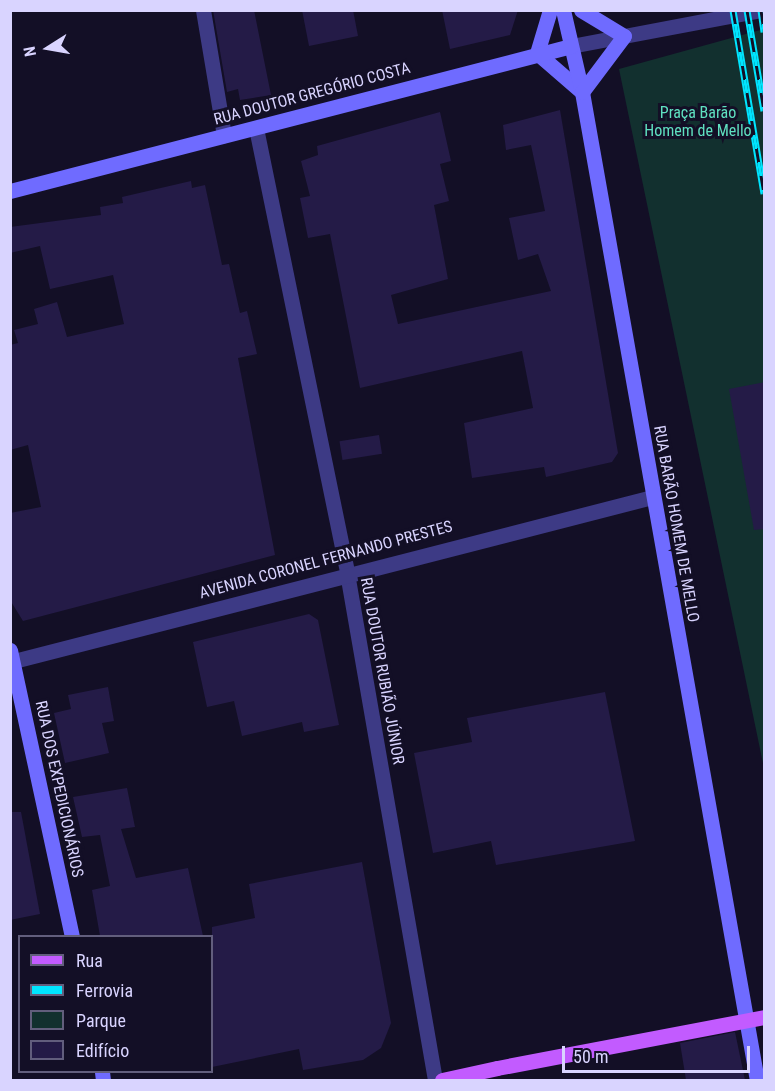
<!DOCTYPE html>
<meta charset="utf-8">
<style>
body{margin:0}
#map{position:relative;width:775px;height:1091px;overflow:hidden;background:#130f26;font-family:"Roboto Condensed",sans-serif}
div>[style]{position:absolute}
.green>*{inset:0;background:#12302f}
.building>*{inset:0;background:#241b47;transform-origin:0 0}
.minor>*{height:15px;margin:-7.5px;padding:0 7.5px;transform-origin:7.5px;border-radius:7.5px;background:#3d3a85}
.tertiary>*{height:15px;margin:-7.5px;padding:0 7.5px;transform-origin:7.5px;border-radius:7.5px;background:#3d3a85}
.secondary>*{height:15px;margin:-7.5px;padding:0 7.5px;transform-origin:7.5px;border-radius:7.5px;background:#6f6bff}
.primary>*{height:15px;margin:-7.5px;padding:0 7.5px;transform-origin:7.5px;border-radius:7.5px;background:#c25bff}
.rail>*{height:7px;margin-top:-3.5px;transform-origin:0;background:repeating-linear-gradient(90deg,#130f26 0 14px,#00e5ff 0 28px);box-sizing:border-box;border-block:2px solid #00e5ff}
.primary-bridge>*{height:15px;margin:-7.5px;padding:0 7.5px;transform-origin:7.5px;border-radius:7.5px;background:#c25bff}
span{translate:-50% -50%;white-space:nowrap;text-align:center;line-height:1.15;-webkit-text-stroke:6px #130f26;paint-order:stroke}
.street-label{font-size:16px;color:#d9d4ff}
.park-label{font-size:16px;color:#5fe0c0}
.frame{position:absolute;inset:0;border:12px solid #d9d4ff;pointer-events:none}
.legend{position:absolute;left:18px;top:935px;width:195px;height:138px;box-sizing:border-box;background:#130f26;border:2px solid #625e7d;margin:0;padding:8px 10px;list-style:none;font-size:18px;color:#d9d4ff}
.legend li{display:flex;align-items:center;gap:12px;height:30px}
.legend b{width:30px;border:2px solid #625e7d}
.north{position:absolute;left:18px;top:18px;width:60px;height:60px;-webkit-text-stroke:4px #130f26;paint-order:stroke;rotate:259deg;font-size:16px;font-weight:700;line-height:24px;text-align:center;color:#d9d4ff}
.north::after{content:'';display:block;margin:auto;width:21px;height:27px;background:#d9d4ff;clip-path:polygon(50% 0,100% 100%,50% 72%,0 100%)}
.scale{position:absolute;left:562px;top:1046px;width:188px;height:27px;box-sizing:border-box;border:3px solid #d9d4ff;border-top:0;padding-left:8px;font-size:18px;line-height:21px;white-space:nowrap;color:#d9d4ff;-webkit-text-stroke:4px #130f26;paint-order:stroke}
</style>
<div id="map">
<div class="green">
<div style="clip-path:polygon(764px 29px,764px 768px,619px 69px)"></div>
</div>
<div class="building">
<div style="clip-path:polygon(213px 10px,254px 10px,271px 95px,240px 100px,238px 89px,227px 92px)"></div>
<div style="clip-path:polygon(302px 10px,353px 10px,358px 36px,309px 46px)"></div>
<div style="clip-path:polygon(442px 10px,518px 10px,510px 35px,450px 49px)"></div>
<div style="clip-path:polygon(560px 110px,618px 453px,612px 462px,546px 477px,544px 467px,472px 478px,464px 423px,533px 408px,522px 351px,360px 388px,330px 234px,308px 238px,300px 198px,310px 196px,301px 161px,318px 155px,317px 146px,440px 112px,451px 161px,440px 164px,449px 201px,434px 205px,448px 279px,391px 295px,398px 324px,551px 291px,538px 254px,518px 260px,509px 218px,545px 211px,531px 145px,506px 150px,503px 125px)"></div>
<div style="clip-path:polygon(191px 181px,192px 188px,205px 185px,222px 265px,229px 264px,240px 313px,247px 311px,257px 354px,238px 358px,275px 555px,23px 621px,10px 600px,10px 513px,41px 507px,28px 445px,10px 450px,10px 345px,18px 343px,14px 330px,38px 324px,34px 309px,57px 302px,67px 337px,124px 324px,113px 275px,50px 289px,40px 246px,10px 253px,10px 227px,101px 215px,100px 207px,123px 203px,122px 197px)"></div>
<div style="clip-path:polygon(765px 382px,765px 529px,754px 530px,729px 389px)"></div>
<div style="left:379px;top:435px;width:19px;height:40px;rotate:81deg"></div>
<div style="clip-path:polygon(309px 614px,318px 620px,339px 725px,304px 732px,302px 722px,242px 736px,234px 701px,207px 707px,193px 642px)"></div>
<div style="clip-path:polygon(108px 687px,114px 721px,102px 723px,109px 753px,65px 763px,54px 713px,71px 709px,68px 695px)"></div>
<div style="clip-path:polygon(605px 692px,635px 841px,496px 865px,491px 841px,433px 853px,414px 753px,472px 742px,467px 718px)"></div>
<div style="clip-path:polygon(127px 788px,135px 827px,121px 829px,136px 878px,188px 868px,203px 936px,100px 936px,92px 890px,110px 886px,100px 835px,82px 837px,73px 797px)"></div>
<div style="clip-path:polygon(10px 812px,21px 812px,40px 914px,10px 920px)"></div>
<div style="clip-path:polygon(362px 862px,391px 1023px,381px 1048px,363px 1060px,303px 1070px,299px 1049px,212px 1067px,212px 927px,255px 918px,249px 884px)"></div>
<div style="clip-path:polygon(735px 1032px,745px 1080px,686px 1080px,680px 1043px)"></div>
</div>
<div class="minor">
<div style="left:203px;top:10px;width:127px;rotate:80.5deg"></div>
<div style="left:256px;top:128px;width:454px;rotate:78.4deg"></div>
<div style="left:347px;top:573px;width:515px;rotate:80.15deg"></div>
</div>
<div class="tertiary">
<div style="left:571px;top:46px;width:193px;rotate:-10.7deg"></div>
<div style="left:10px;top:662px;width:663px;rotate:-14.41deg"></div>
</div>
<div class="secondary">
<div style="left:550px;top:10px;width:45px;rotate:106.8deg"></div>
<div style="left:537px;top:53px;width:60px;rotate:40.9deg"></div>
<div style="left:563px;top:10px;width:84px;rotate:77deg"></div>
<div style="left:582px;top:92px;width:1003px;rotate:79.96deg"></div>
<div style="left:581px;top:10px;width:50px;rotate:31.2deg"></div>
<div style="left:624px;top:36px;width:70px;rotate:126.9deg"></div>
<div style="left:10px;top:191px;width:579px;rotate:-14.49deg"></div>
<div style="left:10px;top:650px;width:293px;rotate:77.8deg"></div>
<div style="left:102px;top:1072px;width:8px;rotate:83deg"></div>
</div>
<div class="primary">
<div style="left:442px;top:1080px;width:56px;rotate:-12.3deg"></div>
</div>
<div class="rail">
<div style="left:733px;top:10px;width:186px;rotate:80.4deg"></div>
<div style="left:747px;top:10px;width:102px;rotate:80.4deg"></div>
<div style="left:761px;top:10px;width:22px;rotate:82deg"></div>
</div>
<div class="primary-bridge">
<div style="left:497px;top:1068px;width:272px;rotate:-10.8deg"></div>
</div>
<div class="street-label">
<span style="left:312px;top:94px;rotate:-15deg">RUA DOUTOR GREGÓRIO COSTA</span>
<span style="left:676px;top:524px;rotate:80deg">RUA BARÃO HOMEM DE MELLO</span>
<span style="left:326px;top:560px;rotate:-15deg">AVENIDA CORONEL FERNANDO PRESTES</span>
<span style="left:382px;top:671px;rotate:80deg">RUA DOUTOR RUBIÃO JÚNIOR</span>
<span style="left:59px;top:789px;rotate:78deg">RUA DOS EXPEDICIONÁRIOS</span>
</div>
<div class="park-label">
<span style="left:698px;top:122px">Praça Barão<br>Homem de Mello</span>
</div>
<div class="frame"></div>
<ul class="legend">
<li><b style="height:8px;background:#c25bff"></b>Rua</li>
<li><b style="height:8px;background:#00e5ff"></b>Ferrovia</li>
<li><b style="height:16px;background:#12302f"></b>Parque</li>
<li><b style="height:16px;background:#241b47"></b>Edifício</li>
</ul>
<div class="north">N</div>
<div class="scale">50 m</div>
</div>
